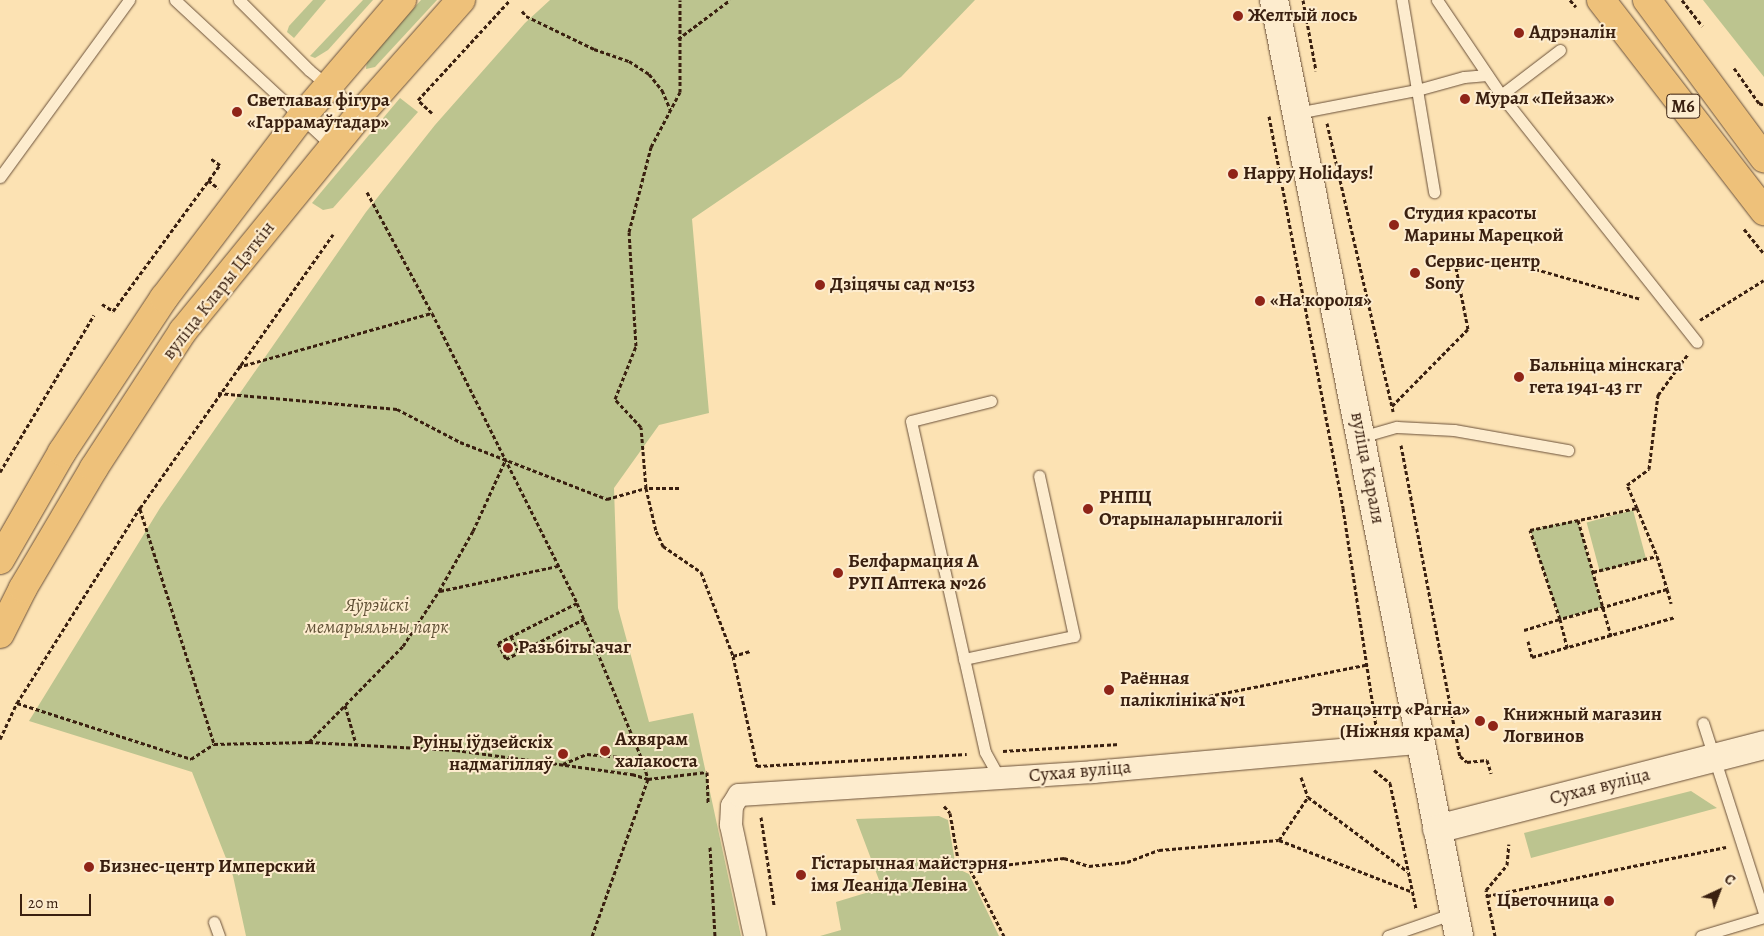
<!DOCTYPE html>
<meta charset="utf-8">
<style>
body{margin:0}
#map{position:relative;width:1764px;height:936px;overflow:hidden;background:#fce2b3;font-family:Alegreya,serif}
div>[style]{position:absolute}
.green>*{inset:0;background:#bcc48f;transform-origin:0 0}
.path>*{height:3px;margin-top:-1.5px;transform-origin:0;background:repeating-linear-gradient(90deg,#3a2010 0 4px,transparent 0 6.5px)}
.roads{filter:drop-shadow(0 0 1px #6a5039) drop-shadow(0 0 1px #6a5039)}
.lane>*{height:11px;margin:-5.5px;padding:0 5.5px;transform-origin:5.5px;border-radius:5.5px;background:#fdecce}
.street>*{height:22px;margin:-11px;padding:0 11px;transform-origin:11px;border-radius:11px;background:#fdecce}
.secondary>*{height:28px;margin:-14px;padding:0 14px;transform-origin:14px;border-radius:14px;background:#fdecce}
.primary>*{height:28px;margin:-14px;padding:0 14px;transform-origin:14px;border-radius:14px;background:#eec17a}
.dots>*{width:14px;height:14px;translate:-50% -50%;box-sizing:border-box;border:2px solid #fdecce;border-radius:50%}
span{translate:-50% -50%;white-space:nowrap;text-align:center;line-height:1.15;-webkit-text-stroke:4px #fdecce;paint-order:stroke}
.shield-label span{padding:1px 4px;background:#fdecce;border:1px solid;border-radius:4px;-webkit-text-stroke-width:0}
.shield-label{font-size:18px;color:#3a2010;font-weight:700}
.poi-label{font-size:19px;color:#3a2010;font-weight:700}
.left{translate:0 -50%;text-align:left}
.right{translate:-100% -50%;text-align:right}
.street-label{font-size:19px;color:#3a2010}
.park-label{font-size:19px;color:#615136;font-style:italic}
.north{position:absolute;left:1694px;top:866px;width:50px;height:50px;-webkit-text-stroke:4px #fdecce;paint-order:stroke;rotate:43deg;font-size:14px;font-weight:700;line-height:20px;text-align:center;color:#3a2010}
.north::after{content:'';display:block;margin:auto;width:18px;height:22px;background:#3a2010;clip-path:polygon(50% 0,100% 100%,50% 72%,0 100%)}
.scale{position:absolute;left:20px;top:894px;width:71px;height:22px;box-sizing:border-box;border:2px solid #3a2010;border-top:0;padding-left:6px;font-size:15px;line-height:18px;white-space:nowrap;color:#3a2010;-webkit-text-stroke:4px #fdecce;paint-order:stroke}
</style>
<div id="map">
<div class="green">
<div style="clip-path:polygon(313px 0,326px 0,294px 38px,287px 32px,289px 26px)"></div>
<div style="clip-path:polygon(363px 0,373px 0,328px 50px,315px 58px,310px 56px)"></div>
<div style="clip-path:polygon(421px 0,437px 0,375px 67px,366px 69px,367px 60px)"></div>
<div style="clip-path:polygon(550px 0,975px 0,901px 77px,692px 219px,709px 413px,659px 425px,614px 488px,618px 608px,649px 722px,693px 713px,741px 936px,246px 936px,233px 876px,192px 772px,29px 721px,160px 508px,366px 212px,435px 125px,525px 23px)"></div>
<div style="clip-path:polygon(1703px 0,1764px 0,1764px 77px)"></div>
<div style="clip-path:polygon(400px 98px,418px 112px,333px 208px,323px 210px,312px 203px)"></div>
<div style="left:1633px;top:510px;width:51px;height:48px;rotate:75deg"></div>
<div style="clip-path:polygon(1578px 520px,1602px 607px,1560px 619px,1530px 530px)"></div>
<div style="clip-path:polygon(1691px 791px,1717px 808px,1531px 858px,1524px 833px)"></div>
<div style="clip-path:polygon(939px 816px,948px 820px,956px 868px,969px 874px,999px 936px,820px 936px,841px 930px,836px 902px,882px 888px,856px 819px)"></div>
</div>
<div class="path">
<div style="left:1303px;top:0;width:72px;rotate:79.6deg"></div>
<div style="left:1570px;top:0;width:9px;rotate:49deg"></div>
<div style="left:1682px;top:0;width:33px;rotate:52deg"></div>
<div style="left:522px;top:11px;width:6px;rotate:51deg"></div>
<div style="left:526px;top:16px;width:76px;rotate:25.9deg"></div>
<div style="left:594px;top:49px;width:37px;rotate:19deg"></div>
<div style="left:629px;top:61px;width:24px;rotate:33deg"></div>
<div style="left:649px;top:74px;width:21px;rotate:51deg"></div>
<div style="left:662px;top:90px;width:21px;rotate:67deg"></div>
<div style="left:678px;top:39px;width:65px;rotate:-36.9deg"></div>
<div style="left:1734px;top:68px;width:43px;rotate:54.5deg"></div>
<div style="left:1759px;top:103px;width:5px;rotate:22deg"></div>
<div style="left:432px;top:113px;width:19px;rotate:-137deg"></div>
<div style="left:418px;top:100px;width:136px;rotate:-47.4deg"></div>
<div style="left:1269px;top:116px;width:399px;rotate:79.3deg"></div>
<div style="left:1343px;top:508px;width:219px;rotate:81.4deg"></div>
<div style="left:1327px;top:123px;width:296px;rotate:77.1deg"></div>
<div style="left:208px;top:180px;width:13px;rotate:39deg"></div>
<div style="left:367px;top:192px;width:137px;rotate:61.8deg"></div>
<div style="left:432px;top:313px;width:324px;rotate:63.4deg"></div>
<div style="left:577px;top:603px;width:169px;rotate:67.4deg"></div>
<div style="left:642px;top:759px;width:21px;rotate:73deg"></div>
<div style="left:648px;top:779px;width:167px;rotate:109.6deg"></div>
<div style="left:1744px;top:229px;width:32px;rotate:51deg"></div>
<div style="left:102px;top:304px;width:13px;rotate:32deg"></div>
<div style="left:113px;top:311px;width:181px;rotate:-53.8deg"></div>
<div style="left:220px;top:165px;width:12px;rotate:-145deg"></div>
<div style="left:1700px;top:320px;width:75px;rotate:-32deg"></div>
<div style="left:238px;top:367px;width:201px;rotate:-15.6deg"></div>
<div style="left:218px;top:393px;width:180px;rotate:5.1deg"></div>
<div style="left:397px;top:409px;width:71px;rotate:27.6deg"></div>
<div style="left:460px;top:442px;width:158px;rotate:21.2deg"></div>
<div style="left:607px;top:499px;width:41px;rotate:-15.8deg"></div>
<div style="left:646px;top:488px;width:44px;rotate:76.9deg"></div>
<div style="left:656px;top:531px;width:17px;rotate:65deg"></div>
<div style="left:663px;top:546px;width:46px;rotate:34.4deg"></div>
<div style="left:701px;top:572px;width:90px;rotate:69.1deg"></div>
<div style="left:733px;top:656px;width:113px;rotate:77.7deg"></div>
<div style="left:757px;top:766px;width:210px;rotate:-3.3deg"></div>
<div style="left:1392px;top:406px;width:108px;rotate:-45.4deg"></div>
<div style="left:1468px;top:329px;width:62px;rotate:-101.1deg"></div>
<div style="left:1456px;top:268px;width:49px;rotate:-9.5deg"></div>
<div style="left:1504px;top:260px;width:142px;rotate:15.9deg"></div>
<div style="left:1401px;top:445px;width:317px;rotate:79.3deg"></div>
<div style="left:1460px;top:756px;width:9px;rotate:41deg"></div>
<div style="left:1467px;top:762px;width:20px;rotate:-6deg"></div>
<div style="left:1487px;top:760px;width:14px;rotate:73deg"></div>
<div style="left:0;top:472px;width:183px;rotate:-59.1deg"></div>
<div style="left:679px;top:488px;width:33px;rotate:180deg"></div>
<div style="left:646px;top:488px;width:61px;rotate:-94.7deg"></div>
<div style="left:641px;top:427px;width:38px;rotate:-133deg"></div>
<div style="left:615px;top:399px;width:57px;rotate:-68.4deg"></div>
<div style="left:636px;top:346px;width:114px;rotate:-93.5deg"></div>
<div style="left:629px;top:232px;width:88px;rotate:-75.5deg"></div>
<div style="left:651px;top:147px;width:62px;rotate:-62.2deg"></div>
<div style="left:680px;top:92px;width:92px;rotate:-90deg"></div>
<div style="left:1637px;top:508px;width:25px;rotate:-113deg"></div>
<div style="left:1627px;top:485px;width:27px;rotate:-36deg"></div>
<div style="left:1649px;top:469px;width:75px;rotate:-83.1deg"></div>
<div style="left:1658px;top:395px;width:51px;rotate:-53.8deg"></div>
<div style="left:140px;top:509px;width:246px;rotate:72.5deg"></div>
<div style="left:1578px;top:520px;width:121px;rotate:74.1deg"></div>
<div style="left:1593px;top:572px;width:66px;rotate:-14deg"></div>
<div style="left:1667px;top:589px;width:111px;rotate:164.3deg"></div>
<div style="left:1560px;top:619px;width:94px;rotate:-108.6deg"></div>
<div style="left:1530px;top:530px;width:109px;rotate:-11.6deg"></div>
<div style="left:1637px;top:508px;width:52px;rotate:67.4deg"></div>
<div style="left:1657px;top:556px;width:34px;rotate:73deg"></div>
<div style="left:1667px;top:589px;width:15px;rotate:74deg"></div>
<div style="left:440px;top:591px;width:121px;rotate:-12deg"></div>
<div style="left:577px;top:603px;width:89px;rotate:153.1deg"></div>
<div style="left:498px;top:643px;width:18px;rotate:63deg"></div>
<div style="left:506px;top:659px;width:88px;rotate:-27.1deg"></div>
<div style="left:1524px;top:630px;width:38px;rotate:-17deg"></div>
<div style="left:1560px;top:619px;width:30px;rotate:76deg"></div>
<div style="left:511px;top:636px;width:17px;rotate:66deg"></div>
<div style="left:1528px;top:641px;width:16px;rotate:76deg"></div>
<div style="left:1532px;top:657px;width:148px;rotate:-15.6deg"></div>
<div style="left:733px;top:656px;width:18px;rotate:-16deg"></div>
<div style="left:17px;top:703px;width:183px;rotate:17.8deg"></div>
<div style="left:191px;top:759px;width:27px;rotate:-33deg"></div>
<div style="left:214px;top:744px;width:95px;rotate:-1.2deg"></div>
<div style="left:309px;top:742px;width:147px;rotate:3.1deg"></div>
<div style="left:456px;top:750px;width:178px;rotate:7.8deg"></div>
<div style="left:632px;top:774px;width:17px;rotate:17deg"></div>
<div style="left:648px;top:779px;width:59px;rotate:-6.8deg"></div>
<div style="left:707px;top:772px;width:31px;rotate:88deg"></div>
<div style="left:345px;top:705px;width:41px;rotate:74.2deg"></div>
<div style="left:1158px;top:706px;width:212px;rotate:-11.2deg"></div>
<div style="left:0;top:739px;width:40px;rotate:-65deg"></div>
<div style="left:17px;top:703px;width:231px;rotate:-57.8deg"></div>
<div style="left:140px;top:508px;width:335px;rotate:-54.8deg"></div>
<div style="left:309px;top:742px;width:134px;rotate:-45.6deg"></div>
<div style="left:403px;top:646px;width:66px;rotate:-56.8deg"></div>
<div style="left:439px;top:591px;width:69px;rotate:-60.5deg"></div>
<div style="left:473px;top:531px;width:77px;rotate:-65.4deg"></div>
<div style="left:1003px;top:751px;width:117px;rotate:-3.4deg"></div>
<div style="left:563px;top:764px;width:26px;rotate:-23deg"></div>
<div style="left:587px;top:754px;width:54px;rotate:5.3deg"></div>
<div style="left:1374px;top:770px;width:21px;rotate:39deg"></div>
<div style="left:1390px;top:783px;width:129px;rotate:78.3deg"></div>
<div style="left:1301px;top:777px;width:21px;rotate:71deg"></div>
<div style="left:1308px;top:797px;width:124px;rotate:36.8deg"></div>
<div style="left:944px;top:806px;width:9px;rotate:49deg"></div>
<div style="left:950px;top:813px;width:53px;rotate:80.2deg"></div>
<div style="left:959px;top:865px;width:12px;rotate:20deg"></div>
<div style="left:970px;top:869px;width:75px;rotate:63.1deg"></div>
<div style="left:761px;top:817px;width:89px;rotate:81.6deg"></div>
<div style="left:1279px;top:840px;width:144px;rotate:21.2deg"></div>
<div style="left:710px;top:847px;width:89px;rotate:86.8deg"></div>
<div style="left:970px;top:869px;width:95px;rotate:-6.7deg"></div>
<div style="left:1064px;top:858px;width:26px;rotate:18deg"></div>
<div style="left:1089px;top:866px;width:38px;rotate:-6deg"></div>
<div style="left:1127px;top:862px;width:34px;rotate:-21deg"></div>
<div style="left:1159px;top:850px;width:120px;rotate:-4.8deg"></div>
<div style="left:1279px;top:840px;width:52px;rotate:-56deg"></div>
<div style="left:1487px;top:896px;width:244px;rotate:-11.6deg"></div>
<div style="left:1495px;top:936px;width:47px;rotate:-101.1deg"></div>
<div style="left:1486px;top:890px;width:33px;rotate:-50deg"></div>
<div style="left:1507px;top:865px;width:21px;rotate:-85deg"></div>
</div>
<div class="roads">
<div class="lane">
<div style="left:175px;top:0;width:216px;rotate:42.9deg"></div>
<div style="left:239px;top:0;width:99px;rotate:45deg"></div>
<div style="left:309px;top:70px;width:67px;rotate:39.6deg"></div>
<div style="left:1402px;top:0;width:195px;rotate:80.5deg"></div>
<div style="left:1437px;top:0;width:115px;rotate:56deg"></div>
<div style="left:1560px;top:50px;width:74px;rotate:142.7deg"></div>
<div style="left:1501px;top:95px;width:315px;rotate:51.6deg"></div>
<div style="left:1297px;top:113px;width:122px;rotate:-10.9deg"></div>
<div style="left:1417px;top:90px;width:49px;rotate:-15.5deg"></div>
<div style="left:1464px;top:77px;width:23px;rotate:-5deg"></div>
<div style="left:0;top:177px;width:219px;rotate:-53.9deg"></div>
<div style="left:991px;top:401px;width:82px;rotate:166deg"></div>
<div style="left:911px;top:421px;width:339px;rotate:77.4deg"></div>
<div style="left:985px;top:752px;width:31px;rotate:61deg"></div>
<div style="left:1361px;top:437px;width:37px;rotate:-16deg"></div>
<div style="left:1397px;top:427px;width:57px;rotate:3deg"></div>
<div style="left:1454px;top:430px;width:116px;rotate:10deg"></div>
<div style="left:964px;top:659px;width:112px;rotate:-11.8deg"></div>
<div style="left:1074px;top:636px;width:164px;rotate:-102.3deg"></div>
<div style="left:1703px;top:723px;width:200px;rotate:72.2deg"></div>
<div style="left:214px;top:922px;width:15px;rotate:70deg"></div>
<div style="left:1388px;top:936px;width:70px;rotate:-19.2deg"></div>
<div style="left:1701px;top:936px;width:66px;rotate:-16.8deg"></div>
</div>
<div class="street">
<div style="left:755px;top:936px;width:114px;rotate:-102.2deg"></div>
<div style="left:731px;top:825px;width:19px;rotate:-87deg"></div>
<div style="left:732px;top:806px;width:13px;rotate:-58deg"></div>
<div style="left:739px;top:795px;width:355px;rotate:-3.7deg"></div>
<div style="left:1093px;top:772px;width:328px;rotate:-5.1deg"></div>
</div>
<div class="secondary">
<div style="left:1274px;top:0;width:954px;rotate:78.82deg"></div>
<div style="left:1437px;top:829px;width:338px;rotate:-14.4deg"></div>
</div>
<div class="primary">
<div style="left:1601px;top:0;width:267px;rotate:52.3deg"></div>
<div style="left:1647px;top:0;width:197px;rotate:53.5deg"></div>
<div style="left:0;top:560px;width:125px;rotate:-60.1deg"></div>
<div style="left:62px;top:452px;width:185px;rotate:-56.5deg"></div>
<div style="left:164px;top:298px;width:225px;rotate:-52.8deg"></div>
<div style="left:300px;top:119px;width:157px;rotate:-49.4deg"></div>
<div style="left:0;top:634px;width:51px;rotate:-63.4deg"></div>
<div style="left:23px;top:588px;width:139px;rotate:-59.4deg"></div>
<div style="left:94px;top:468px;width:163px;rotate:-57deg"></div>
<div style="left:183px;top:331px;width:281px;rotate:-50.8deg"></div>
<div style="left:361px;top:113px;width:151px;rotate:-48.5deg"></div>
</div>
</div>
<div class="dots">
<div style="left:1238px;top:16px;background:#8f2418"></div>
<div style="left:1519px;top:33px;background:#8f2418"></div>
<div style="left:1465px;top:99px;background:#8f2418"></div>
<div style="left:237px;top:112px;background:#8f2418"></div>
<div style="left:1233px;top:174px;background:#8f2418"></div>
<div style="left:1394px;top:225px;background:#8f2418"></div>
<div style="left:1415px;top:273px;background:#8f2418"></div>
<div style="left:820px;top:285px;background:#8f2418"></div>
<div style="left:1260px;top:301px;background:#8f2418"></div>
<div style="left:1519px;top:377px;background:#8f2418"></div>
<div style="left:1088px;top:509px;background:#8f2418"></div>
<div style="left:838px;top:573px;background:#8f2418"></div>
<div style="left:508px;top:648px;background:#8f2418"></div>
<div style="left:1109px;top:690px;background:#8f2418"></div>
<div style="left:1480px;top:721px;background:#8f2418"></div>
<div style="left:1493px;top:726px;background:#8f2418"></div>
<div style="left:605px;top:751px;background:#8f2418"></div>
<div style="left:563px;top:754px;background:#8f2418"></div>
<div style="left:89px;top:867px;background:#8f2418"></div>
<div style="left:801px;top:875px;background:#8f2418"></div>
<div style="left:1609px;top:901px;background:#8f2418"></div>
</div>
<div class="shield-label">
<span style="left:1683px;top:106px">М6</span>
</div>
<div class="poi-label">
<span class="left" style="left:1248px;top:16px">Желтый лось</span>
<span class="left" style="left:1529px;top:33px">Адрэналін</span>
<span class="left" style="left:1475px;top:99px">Мурал «Пейзаж»</span>
<span class="left" style="left:247px;top:112px">Светлавая фігура<br>«Гаррамаўтадар»</span>
<span class="left" style="left:1243px;top:174px">Happy Holidays!</span>
<span class="left" style="left:1404px;top:225px">Студия красоты<br>Марины Марецкой</span>
<span class="left" style="left:1425px;top:273px">Сервис-центр<br>Sony</span>
<span class="left" style="left:830px;top:285px">Дзіцячы сад №153</span>
<span class="left" style="left:1270px;top:301px">«На короля»</span>
<span class="left" style="left:1529px;top:377px">Бальніца мінскага<br>гета 1941-43 гг</span>
<span class="left" style="left:1099px;top:509px">РНПЦ<br>Отарыналарынгалогіі</span>
<span class="left" style="left:848px;top:573px">Белфармация А<br>РУП Аптека №26</span>
<span class="left" style="left:518px;top:648px">Разьбіты ачаг</span>
<span class="left" style="left:1120px;top:690px">Раённая<br>паліклініка №1</span>
<span class="right" style="left:1470px;top:721px">Этнацэнтр «Рагна»<br>(Ніжняя крама)</span>
<span class="left" style="left:1503px;top:726px">Книжный магазин<br>Логвинов</span>
<span class="left" style="left:615px;top:751px">Ахвярам<br>халакоста</span>
<span class="right" style="left:553px;top:754px">Руіны іўдзейскіх<br>надмагілляў</span>
<span class="left" style="left:811px;top:875px">Гістарычная майстэрня<br>імя Леаніда Левіна</span>
<span class="left" style="left:99px;top:867px">Бизнес-центр Имперский</span>
<span class="right" style="left:1599px;top:901px">Цветочница</span>
</div>
<div class="street-label">
<span style="left:219px;top:291px;rotate:-52deg">вуліца Клары Цэткін</span>
<span style="left:1367px;top:468px;rotate:79deg">вуліца Караля</span>
<span style="left:1080px;top:772px;rotate:-5deg">Сухая вуліца</span>
<span style="left:1600px;top:787px;rotate:-14deg">Сухая вуліца</span>
</div>
<div class="park-label">
<span style="left:377px;top:617px">Яўрэйскі<br>мемарыяльны парк</span>
</div>
<div class="north">С</div>
<div class="scale">20 m</div>
</div>
